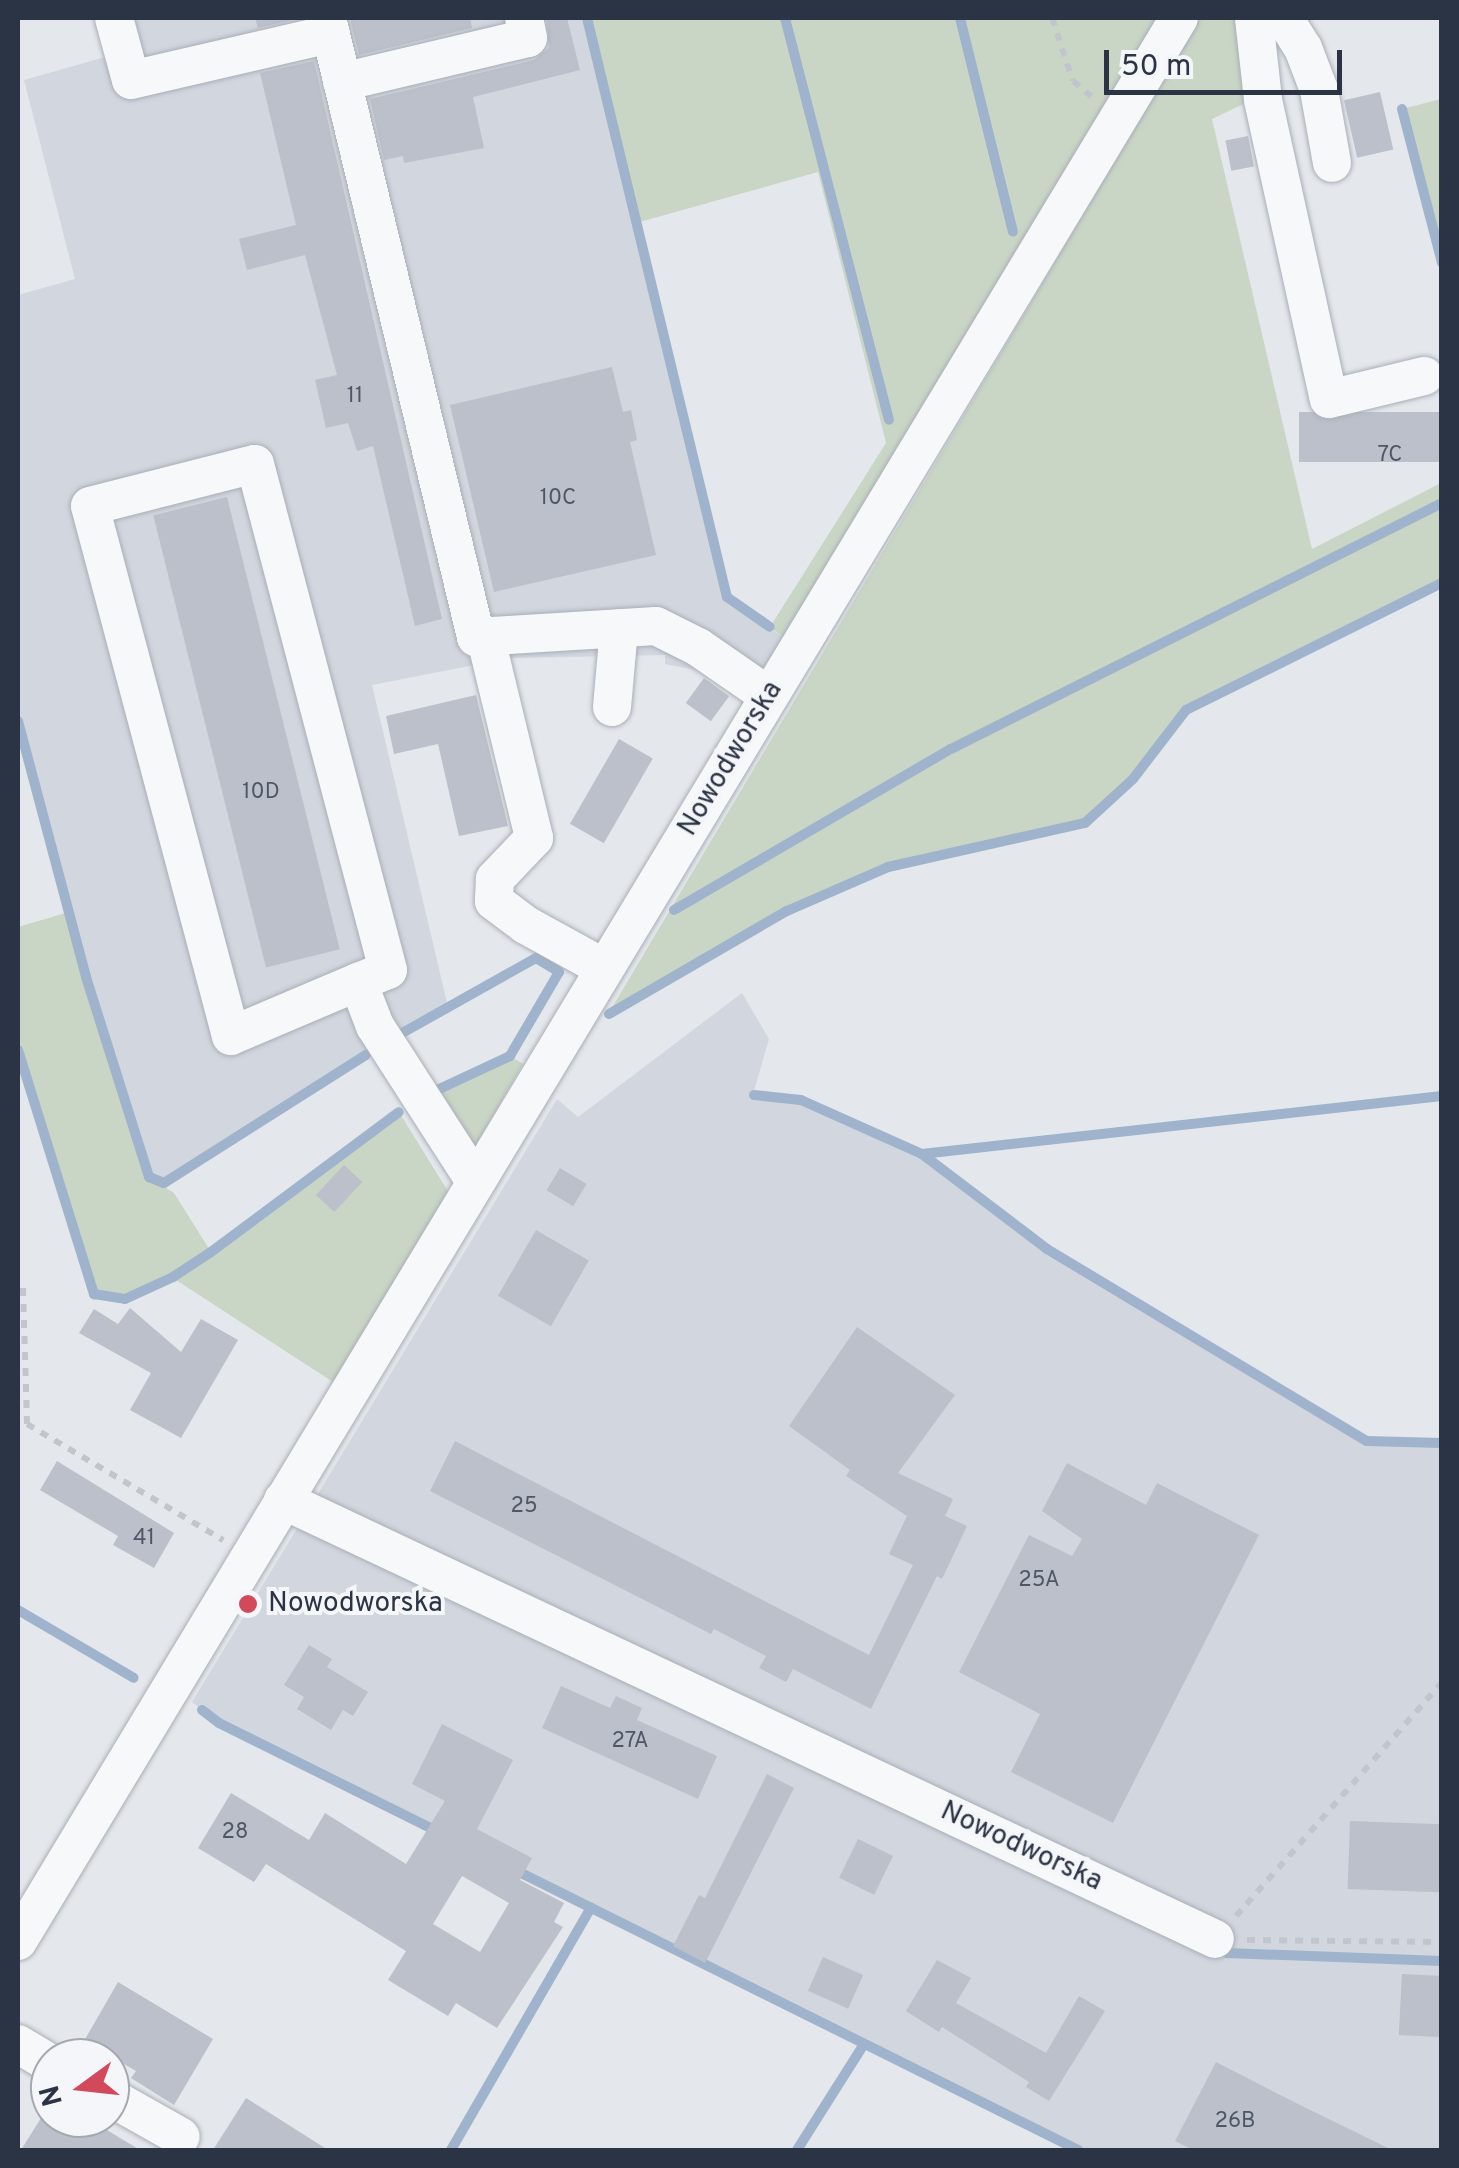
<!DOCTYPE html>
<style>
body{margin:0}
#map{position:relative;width:1459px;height:2168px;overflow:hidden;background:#e4e7ec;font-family:Overpass,sans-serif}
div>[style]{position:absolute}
.built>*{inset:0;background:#d2d6de}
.green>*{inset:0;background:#c9d6c5}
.stream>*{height:10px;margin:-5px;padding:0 5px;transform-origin:5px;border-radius:5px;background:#9fb4cc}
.building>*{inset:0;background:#bbc0ca;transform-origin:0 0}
.path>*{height:6px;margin-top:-3px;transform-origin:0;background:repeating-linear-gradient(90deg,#c2c5cb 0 8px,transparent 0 16px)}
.roads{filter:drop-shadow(0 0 2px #a9aeb7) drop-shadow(0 0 2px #a9aeb7)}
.minor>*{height:38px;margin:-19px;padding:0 19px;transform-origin:19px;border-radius:19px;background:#f7f8fa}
.dots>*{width:28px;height:28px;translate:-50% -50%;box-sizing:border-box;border:5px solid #f4f6f9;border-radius:50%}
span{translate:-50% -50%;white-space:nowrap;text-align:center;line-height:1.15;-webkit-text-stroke:8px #f4f6f9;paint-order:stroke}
.number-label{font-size:22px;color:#4f5766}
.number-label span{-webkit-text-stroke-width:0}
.street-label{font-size:28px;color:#2b3445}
.poi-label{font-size:28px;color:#2b3445}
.left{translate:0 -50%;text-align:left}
.frame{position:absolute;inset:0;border:20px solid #2b3445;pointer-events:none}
.north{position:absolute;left:30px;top:2038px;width:100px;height:100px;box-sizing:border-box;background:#f4f6f9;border:2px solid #a4a8b1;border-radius:50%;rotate:255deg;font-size:28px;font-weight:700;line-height:40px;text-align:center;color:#2b3445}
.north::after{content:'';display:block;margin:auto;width:35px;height:45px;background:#d1495b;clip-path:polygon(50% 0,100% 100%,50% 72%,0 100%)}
.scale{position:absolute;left:1104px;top:50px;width:238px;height:45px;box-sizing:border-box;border:5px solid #2b3445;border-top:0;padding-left:12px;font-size:30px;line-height:35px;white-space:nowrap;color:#2b3445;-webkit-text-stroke:8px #f4f6f9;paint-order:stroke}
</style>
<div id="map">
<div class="built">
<div style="clip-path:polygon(100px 18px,587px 18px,727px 597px,783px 637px,745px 698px,705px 672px,665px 664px,665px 655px,510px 658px,372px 685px,448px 1007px,164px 1183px,149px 1177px,86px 977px,18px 721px,18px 295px,75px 279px,24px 80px,109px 56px)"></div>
<div style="clip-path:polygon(742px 993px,769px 1039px,752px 1098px,801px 1103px,917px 1154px,1043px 1251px,1364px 1444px,1441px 1446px,1441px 2150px,1078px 2150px,219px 1723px,192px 1702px,557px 1099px,578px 1117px)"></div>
</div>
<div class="green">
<div style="clip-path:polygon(587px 18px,1157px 18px,783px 637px,770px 627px,886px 443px,818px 172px,636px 223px)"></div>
<div style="clip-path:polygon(1200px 18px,1240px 18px,1252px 100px,1212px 119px,1312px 549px,1441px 483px,1441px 580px,1184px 708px,1129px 779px,1083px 822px,883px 865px,782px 911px,610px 1011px)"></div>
<div style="clip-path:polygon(1441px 99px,1442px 99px,1441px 263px,1402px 109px)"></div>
<div style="clip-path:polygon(69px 912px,149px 1177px,174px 1193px,211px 1252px,399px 1112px,449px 1193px,333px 1382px,173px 1278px,125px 1299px,94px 1294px,18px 1054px,18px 927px)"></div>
<div style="clip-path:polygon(510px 1056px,523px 1064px,469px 1157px,431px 1093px)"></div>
</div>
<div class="stream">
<div style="left:587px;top:18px;width:596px;rotate:76.41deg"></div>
<div style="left:727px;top:597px;width:52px;rotate:34.9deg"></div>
<div style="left:785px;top:18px;width:415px;rotate:75.5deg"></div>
<div style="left:960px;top:18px;width:220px;rotate:76.1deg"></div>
<div style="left:1402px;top:109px;width:159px;rotate:75.4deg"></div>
<div style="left:18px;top:721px;width:265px;rotate:75.1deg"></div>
<div style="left:86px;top:977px;width:210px;rotate:72.5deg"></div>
<div style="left:149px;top:1177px;width:16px;rotate:22deg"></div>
<div style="left:164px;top:1183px;width:239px;rotate:-32.4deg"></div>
<div style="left:674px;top:910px;width:320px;rotate:-30.2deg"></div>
<div style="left:951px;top:749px;width:549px;rotate:-26.61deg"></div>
<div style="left:609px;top:1014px;width:206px;rotate:-30.1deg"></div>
<div style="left:787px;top:911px;width:110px;rotate:-23.5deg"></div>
<div style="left:888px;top:867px;width:202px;rotate:-12.6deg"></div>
<div style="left:1085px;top:823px;width:65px;rotate:-42.5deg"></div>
<div style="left:1133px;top:779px;width:87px;rotate:-52.5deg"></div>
<div style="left:1186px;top:710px;width:286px;rotate:-26.4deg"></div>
<div style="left:404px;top:1032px;width:151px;rotate:-29.3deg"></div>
<div style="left:536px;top:958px;width:27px;rotate:31deg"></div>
<div style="left:559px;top:972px;width:97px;rotate:120.3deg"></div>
<div style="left:510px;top:1056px;width:81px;rotate:155deg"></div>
<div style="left:18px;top:1050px;width:256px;rotate:72.7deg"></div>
<div style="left:94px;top:1294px;width:31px;rotate:9deg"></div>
<div style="left:125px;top:1299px;width:53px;rotate:-24.6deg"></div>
<div style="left:173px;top:1277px;width:45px;rotate:-33.3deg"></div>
<div style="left:211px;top:1252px;width:234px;rotate:-36.7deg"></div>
<div style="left:754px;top:1095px;width:47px;rotate:6.1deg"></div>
<div style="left:801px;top:1100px;width:133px;rotate:24.1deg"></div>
<div style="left:922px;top:1154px;width:157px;rotate:37.2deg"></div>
<div style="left:1047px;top:1249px;width:373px;rotate:31deg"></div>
<div style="left:1367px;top:1441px;width:75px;rotate:1.5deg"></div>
<div style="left:922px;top:1154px;width:523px;rotate:-6.36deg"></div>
<div style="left:18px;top:1610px;width:134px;rotate:30.4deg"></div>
<div style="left:202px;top:1710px;width:21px;rotate:37deg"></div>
<div style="left:219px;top:1723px;width:248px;rotate:26.4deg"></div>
<div style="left:515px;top:1870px;width:629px;rotate:26.44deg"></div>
<div style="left:1227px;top:1953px;width:215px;rotate:2.1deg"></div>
<div style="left:451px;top:2150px;width:280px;rotate:-60deg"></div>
<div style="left:797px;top:2150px;width:125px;rotate:-57.7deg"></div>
</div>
<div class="building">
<div style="clip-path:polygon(255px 18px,301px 18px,258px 28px)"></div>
<div style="clip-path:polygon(350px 18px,470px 18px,472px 28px,359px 55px)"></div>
<div style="clip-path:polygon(547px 18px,567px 18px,580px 70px,473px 97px,484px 148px,404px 163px,403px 156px,384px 160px,370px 99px,534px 60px,549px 48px)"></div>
<div style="clip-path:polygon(314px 61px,442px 619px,415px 626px,373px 446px,357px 451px,348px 423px,326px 428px,315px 380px,337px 375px,305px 255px,247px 270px,239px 239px,296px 225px,260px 73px)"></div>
<div style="left:1380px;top:92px;width:59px;height:37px;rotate:77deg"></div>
<div style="left:1248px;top:136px;width:31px;height:23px;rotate:79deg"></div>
<div style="clip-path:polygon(612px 367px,623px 412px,631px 410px,637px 440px,630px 442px,656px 555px,494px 592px,450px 405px)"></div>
<div style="left:1442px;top:412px;width:50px;height:143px;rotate:90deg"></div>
<div style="left:227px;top:497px;width:466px;height:76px;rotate:76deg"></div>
<div style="left:704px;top:678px;width:31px;height:31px;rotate:36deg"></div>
<div style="clip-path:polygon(476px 695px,508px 826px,459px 836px,438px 744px,394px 754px,386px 716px)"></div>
<div style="left:619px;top:739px;width:39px;height:98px;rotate:30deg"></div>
<div style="left:344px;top:1165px;width:25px;height:41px;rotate:43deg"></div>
<div style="left:560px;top:1168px;width:31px;height:26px;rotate:31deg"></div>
<div style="left:536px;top:1230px;width:61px;height:76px;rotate:30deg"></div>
<div style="clip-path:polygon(130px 1308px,181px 1352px,201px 1319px,238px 1340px,181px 1438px,130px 1410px,151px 1373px,79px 1333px,94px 1309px,118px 1324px)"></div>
<div style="clip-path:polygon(857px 1327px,955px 1395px,898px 1473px,953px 1499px,945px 1516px,967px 1526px,942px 1579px,937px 1576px,871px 1709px,793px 1669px,786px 1682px,759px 1668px,766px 1656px,714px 1629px,711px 1634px,430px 1491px,455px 1441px,869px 1655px,913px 1565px,889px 1554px,907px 1516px,846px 1476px,850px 1470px,789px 1426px)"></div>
<div style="clip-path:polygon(57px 1461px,174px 1533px,154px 1568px,113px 1545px,118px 1536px,40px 1490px)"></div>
<div style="clip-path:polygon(1067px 1463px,1146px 1505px,1157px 1483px,1259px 1535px,1113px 1823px,1011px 1772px,1040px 1714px,959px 1672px,1029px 1535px,1072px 1556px,1082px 1539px,1042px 1511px)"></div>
<div style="clip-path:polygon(309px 1645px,332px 1659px,327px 1667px,368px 1692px,353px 1716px,343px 1710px,331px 1730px,297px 1709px,304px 1697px,284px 1685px)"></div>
<div style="clip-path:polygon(561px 1686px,610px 1708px,616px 1696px,642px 1708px,637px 1720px,717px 1756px,698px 1799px,542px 1728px)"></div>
<div style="clip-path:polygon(evenodd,442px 1724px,513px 1760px,477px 1829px,532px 1858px,520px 1880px,564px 1903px,554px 1922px,563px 1927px,497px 2028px,456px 2003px,448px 2016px,388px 1980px,406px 1951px,266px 1864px,254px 1882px,198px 1848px,231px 1793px,309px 1840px,325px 1813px,406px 1864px,445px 1801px,412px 1784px,442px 1724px,462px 1876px,509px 1903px,480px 1952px,433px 1924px,462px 1876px)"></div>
<div style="clip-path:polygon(767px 1774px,794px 1788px,705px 1963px,673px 1946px,699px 1895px,705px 1898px)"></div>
<div style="left:1350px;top:1821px;width:92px;height:68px;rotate:2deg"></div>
<div style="left:858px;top:1839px;width:39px;height:43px;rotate:26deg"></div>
<div style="left:823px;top:1957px;width:44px;height:37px;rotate:24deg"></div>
<div style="clip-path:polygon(937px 1960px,971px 1978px,956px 2003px,1046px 2053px,1079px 1996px,1105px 2011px,1049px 2101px,1026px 2087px,1029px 2082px,942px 2027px,939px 2032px,906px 2011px)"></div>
<div style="left:1402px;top:1974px;width:40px;height:61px;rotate:3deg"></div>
<div style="clip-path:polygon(118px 1982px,213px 2039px,174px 2105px,131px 2078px,136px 2071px,84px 2041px)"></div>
<div style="clip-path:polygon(1216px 2062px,1294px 2102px,1392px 2150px,1193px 2150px,1175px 2141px)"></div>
<div style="clip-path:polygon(246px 2098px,328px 2150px,213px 2150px)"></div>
<div style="clip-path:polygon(41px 2118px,87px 2118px,140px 2150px,21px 2150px)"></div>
</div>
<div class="path">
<div style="left:1052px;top:18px;width:66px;rotate:71.6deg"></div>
<div style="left:1073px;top:81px;width:26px;rotate:40deg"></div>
<div style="left:23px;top:1288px;width:136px;rotate:88.3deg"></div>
<div style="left:27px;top:1424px;width:228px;rotate:30.6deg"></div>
<div style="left:1236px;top:1916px;width:312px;rotate:-48.6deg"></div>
<div style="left:1247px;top:1940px;width:195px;rotate:0.6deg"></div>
</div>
<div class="roads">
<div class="minor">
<div style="left:114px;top:18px;width:64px;rotate:74.7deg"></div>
<div style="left:131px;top:80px;width:204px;rotate:-13deg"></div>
<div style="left:327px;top:18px;width:637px;rotate:76.47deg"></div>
<div style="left:476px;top:637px;width:180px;rotate:-3.5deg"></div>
<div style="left:656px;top:626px;width:47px;rotate:26.6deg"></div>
<div style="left:698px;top:647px;width:86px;rotate:34.6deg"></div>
<div style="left:1254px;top:18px;width:82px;rotate:83.7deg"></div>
<div style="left:1263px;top:100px;width:306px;rotate:77.6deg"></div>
<div style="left:1329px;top:399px;width:98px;rotate:-13.6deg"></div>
<div style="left:1284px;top:18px;width:36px;rotate:58deg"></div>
<div style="left:1303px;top:48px;width:45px;rotate:69.1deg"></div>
<div style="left:1319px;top:90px;width:74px;rotate:79.9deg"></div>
<div style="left:342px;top:82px;width:191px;rotate:-13.3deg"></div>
<div style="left:528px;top:38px;width:20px;rotate:-101deg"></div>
<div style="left:485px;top:635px;width:209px;rotate:76.4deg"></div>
<div style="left:534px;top:838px;width:57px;rotate:133.6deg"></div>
<div style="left:495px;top:879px;width:22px;rotate:93deg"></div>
<div style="left:494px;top:901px;width:40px;rotate:37deg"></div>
<div style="left:526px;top:925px;width:89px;rotate:28.9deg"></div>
<div style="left:612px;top:707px;width:79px;rotate:-84.9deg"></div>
<div style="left:358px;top:982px;width:138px;rotate:157deg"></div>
<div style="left:231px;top:1036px;width:548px;rotate:-104.9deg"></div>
<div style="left:90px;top:506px;width:170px;rotate:-14.3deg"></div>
<div style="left:255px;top:464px;width:523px;rotate:75.27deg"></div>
<div style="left:388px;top:970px;width:32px;rotate:158deg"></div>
<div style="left:358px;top:982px;width:47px;rotate:68.9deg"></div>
<div style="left:375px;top:1026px;width:184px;rotate:57.2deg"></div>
<div style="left:283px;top:1500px;width:1030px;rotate:25.22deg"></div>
<div style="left:18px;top:1941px;width:2246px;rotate:-58.88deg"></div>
<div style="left:18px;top:2044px;width:37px;rotate:31deg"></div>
<div style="left:110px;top:2097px;width:81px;rotate:29.4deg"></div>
</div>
</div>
<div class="dots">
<div style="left:248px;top:1604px;background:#d1495b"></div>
</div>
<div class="number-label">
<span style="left:355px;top:397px">11</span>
<span style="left:1390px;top:456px">7C</span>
<span style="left:558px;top:499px">10C</span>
<span style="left:261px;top:793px">10D</span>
<span style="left:524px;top:1507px">25</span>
<span style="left:144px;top:1539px">41</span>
<span style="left:1039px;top:1581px">25A</span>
<span style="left:630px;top:1742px">27A</span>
<span style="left:235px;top:1833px">28</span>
<span style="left:1235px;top:2122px">26B</span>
</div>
<div class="street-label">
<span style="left:731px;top:759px;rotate:-59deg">Nowodworska</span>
<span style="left:1021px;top:1847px;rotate:25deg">Nowodworska</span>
</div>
<div class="poi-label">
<span class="left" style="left:268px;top:1604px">Nowodworska</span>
</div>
<div class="frame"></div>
<div class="north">N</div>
<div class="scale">50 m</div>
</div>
